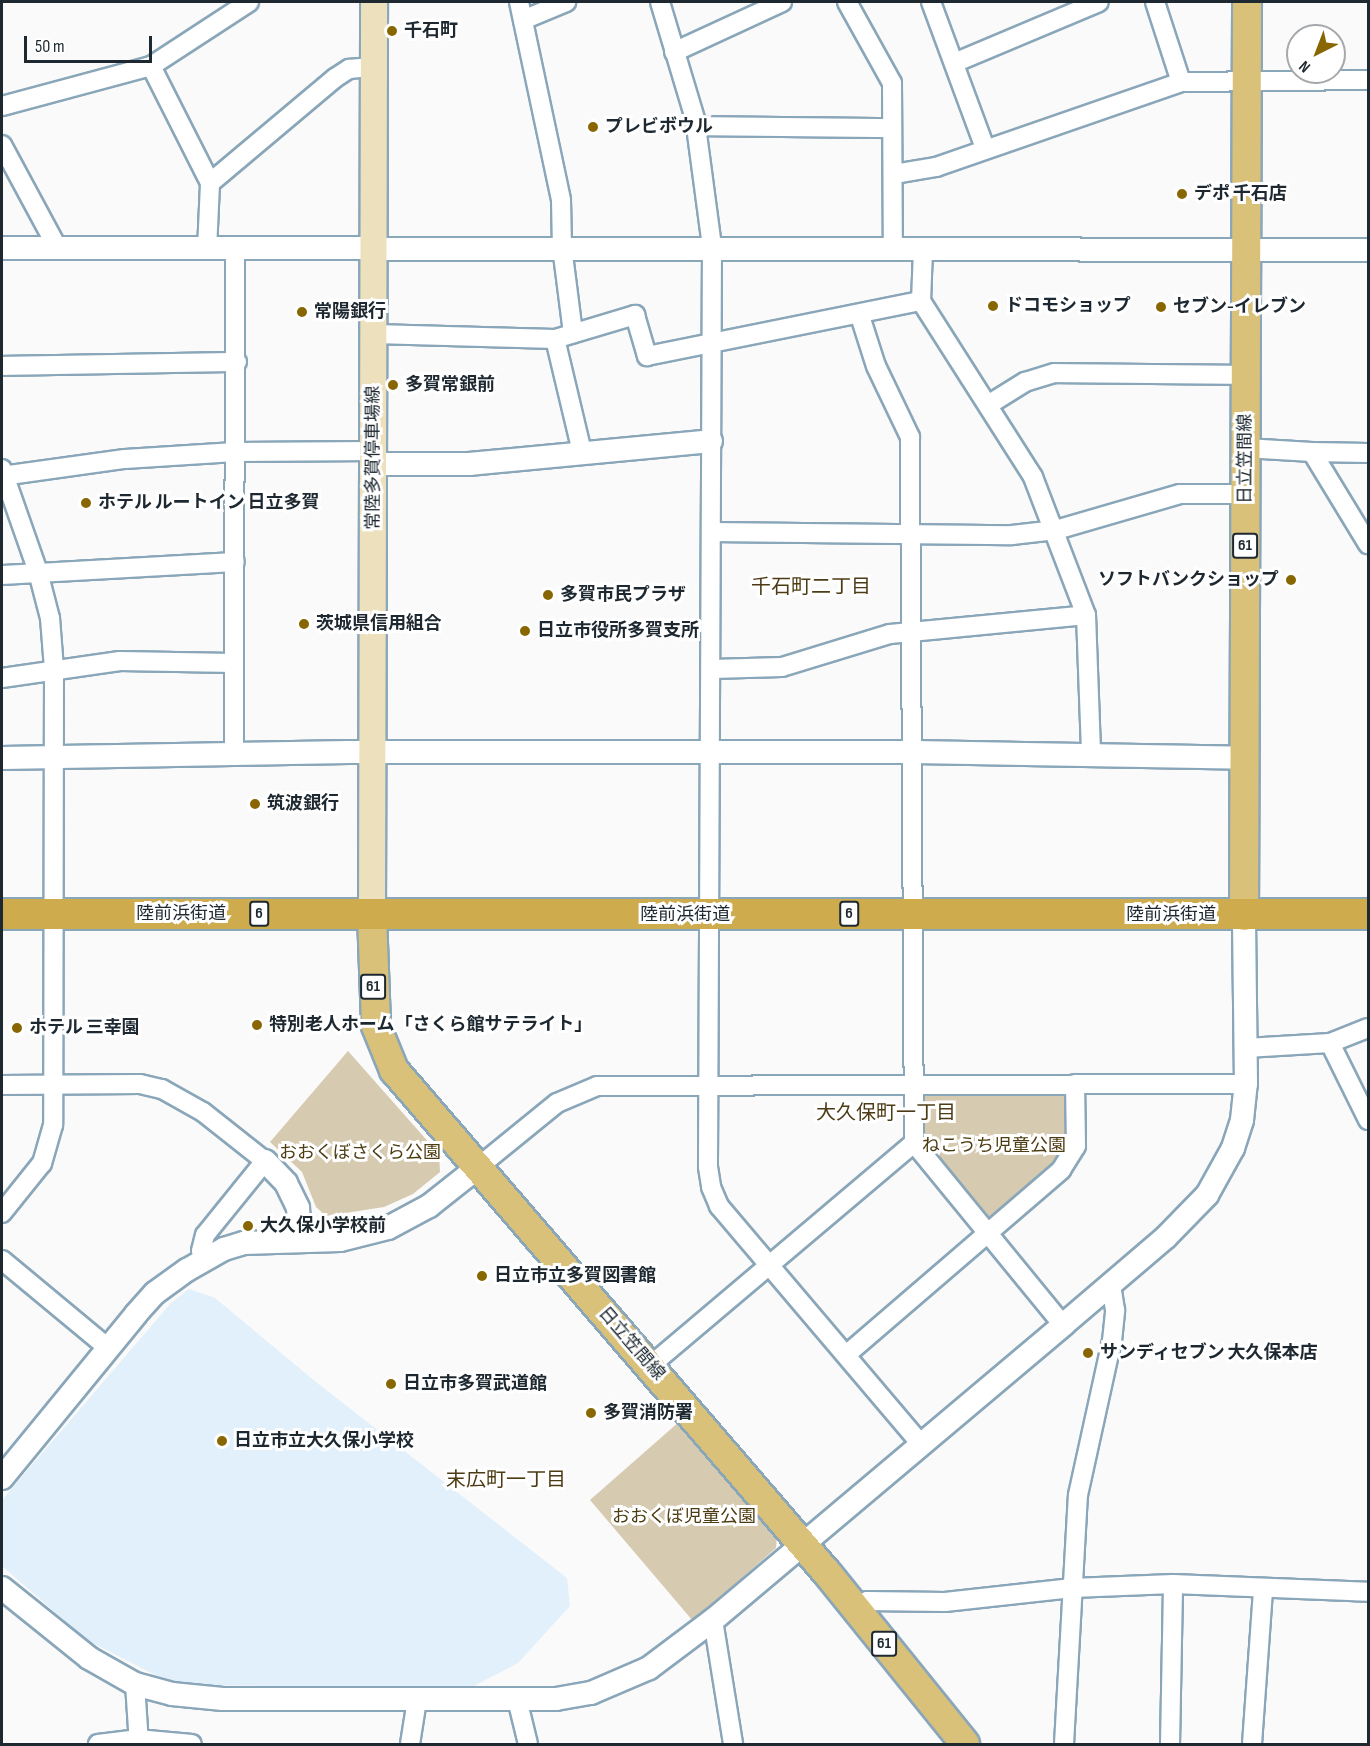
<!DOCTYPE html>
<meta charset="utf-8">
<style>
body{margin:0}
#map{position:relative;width:1370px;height:1746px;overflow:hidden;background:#fafafa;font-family:"Sofia Sans Condensed","Noto Sans JP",sans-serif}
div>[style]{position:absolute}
.built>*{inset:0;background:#e1f0fb}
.green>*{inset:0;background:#d6cab1}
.roads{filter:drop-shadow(2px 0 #8aa6b9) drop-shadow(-2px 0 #8aa6b9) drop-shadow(0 2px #8aa6b9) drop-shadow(0 -2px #8aa6b9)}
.minor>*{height:18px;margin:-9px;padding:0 9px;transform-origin:9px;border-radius:9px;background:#fff}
.tertiary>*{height:22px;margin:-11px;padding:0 11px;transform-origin:11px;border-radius:11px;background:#fff}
.secondary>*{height:26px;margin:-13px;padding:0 13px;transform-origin:13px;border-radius:13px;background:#ede0bd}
.primary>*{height:28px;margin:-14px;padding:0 14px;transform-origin:14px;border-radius:14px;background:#dac17a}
.trunk>*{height:30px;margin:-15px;padding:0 15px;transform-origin:15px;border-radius:15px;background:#ceac4e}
.dots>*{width:16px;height:16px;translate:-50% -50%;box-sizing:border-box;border:3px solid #fff;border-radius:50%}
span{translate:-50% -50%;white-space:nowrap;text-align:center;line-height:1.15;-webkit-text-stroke:6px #fff;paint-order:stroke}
.shield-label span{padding:2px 4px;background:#fff;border:2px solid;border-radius:4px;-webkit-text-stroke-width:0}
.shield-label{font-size:16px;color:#1d2830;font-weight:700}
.poi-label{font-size:18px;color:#1d2830;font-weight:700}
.left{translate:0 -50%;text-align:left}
.right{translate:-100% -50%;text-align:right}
.street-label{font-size:18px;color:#1d2830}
.park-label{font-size:18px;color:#4d3c11}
.neighbourhood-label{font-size:20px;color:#4c3b14}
.frame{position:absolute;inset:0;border:3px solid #1d2830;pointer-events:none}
.north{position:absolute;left:1286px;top:24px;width:60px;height:60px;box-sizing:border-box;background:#fff;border:2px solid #a5a9ac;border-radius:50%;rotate:222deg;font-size:16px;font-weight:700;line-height:24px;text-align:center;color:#1d2830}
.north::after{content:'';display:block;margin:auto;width:21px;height:27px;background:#886703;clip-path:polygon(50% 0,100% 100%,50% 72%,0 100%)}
.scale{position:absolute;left:24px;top:36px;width:128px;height:27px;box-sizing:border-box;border:3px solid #1d2830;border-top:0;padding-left:8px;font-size:18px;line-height:21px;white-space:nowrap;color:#1d2830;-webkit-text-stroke:4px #fff;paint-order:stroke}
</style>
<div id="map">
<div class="built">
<div style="clip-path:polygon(189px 1289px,215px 1298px,316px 1382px,567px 1578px,570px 1606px,518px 1663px,470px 1688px,187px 1685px,157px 1676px,87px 1640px,2px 1566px,2px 1500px,171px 1303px)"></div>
</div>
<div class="green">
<div style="clip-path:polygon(348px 1051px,439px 1154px,440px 1172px,413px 1194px,384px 1207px,326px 1216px,316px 1207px,302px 1172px,270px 1142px)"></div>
<div style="clip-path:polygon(1057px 1089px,1071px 1102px,1066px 1147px,1052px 1170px,994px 1220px,985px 1222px,920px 1144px,919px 1101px,927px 1094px)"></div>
<div style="clip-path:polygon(680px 1421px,777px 1534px,776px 1548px,693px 1621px,590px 1500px)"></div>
</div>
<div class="roads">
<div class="minor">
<div style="left:519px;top:2px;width:202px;rotate:78deg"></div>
<div style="left:561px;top:200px;width:47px;rotate:88.8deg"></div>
<div style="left:562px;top:247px;width:87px;rotate:82.7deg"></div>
<div style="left:660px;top:2px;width:122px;rotate:73.3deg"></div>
<div style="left:695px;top:119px;width:128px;rotate:82.4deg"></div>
<div style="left:712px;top:246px;width:921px;rotate:90.25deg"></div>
<div style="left:708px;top:1167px;width:20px;rotate:81deg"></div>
<div style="left:711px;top:1187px;width:21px;rotate:67deg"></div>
<div style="left:719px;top:1206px;width:311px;rotate:49.7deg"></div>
<div style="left:847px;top:2px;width:93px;rotate:60.9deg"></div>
<div style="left:892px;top:83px;width:165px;rotate:89.7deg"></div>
<div style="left:931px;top:2px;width:156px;rotate:69.7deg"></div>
<div style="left:1155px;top:2px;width:84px;rotate:72deg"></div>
<div style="left:523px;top:20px;width:47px;rotate:-22.7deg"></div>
<div style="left:674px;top:52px;width:119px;rotate:-24.8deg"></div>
<div style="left:954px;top:63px;width:157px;rotate:-22.8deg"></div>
<div style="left:151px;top:66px;width:131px;rotate:63.2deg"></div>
<div style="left:2px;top:106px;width:154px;rotate:-15deg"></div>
<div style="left:151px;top:66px;width:117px;rotate:-33.1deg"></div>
<div style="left:696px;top:126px;width:196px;rotate:0.6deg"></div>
<div style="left:2px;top:145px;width:118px;rotate:61.7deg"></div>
<div style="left:894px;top:174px;width:43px;rotate:-9.5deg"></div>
<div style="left:936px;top:167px;width:259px;rotate:-19.1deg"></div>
<div style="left:1181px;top:82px;width:187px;rotate:-0.6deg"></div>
<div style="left:207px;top:250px;width:67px;rotate:-87.4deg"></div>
<div style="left:210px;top:183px;width:163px;rotate:-40deg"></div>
<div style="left:335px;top:78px;width:17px;rotate:-33deg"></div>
<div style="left:349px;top:69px;width:25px;rotate:-5deg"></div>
<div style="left:923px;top:250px;width:51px;rotate:92.2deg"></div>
<div style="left:921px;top:301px;width:209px;rotate:57.5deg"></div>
<div style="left:1033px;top:477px;width:148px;rotate:69deg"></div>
<div style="left:1086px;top:615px;width:139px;rotate:87.9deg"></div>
<div style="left:860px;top:316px;width:52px;rotate:72.3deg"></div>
<div style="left:876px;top:366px;width:79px;rotate:64.4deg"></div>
<div style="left:910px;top:437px;width:706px;rotate:89.68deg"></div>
<div style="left:914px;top:1143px;width:235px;rotate:50.7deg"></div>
<div style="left:374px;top:334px;width:181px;rotate:1.6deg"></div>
<div style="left:2px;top:366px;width:235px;rotate:-1deg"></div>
<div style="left:988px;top:405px;width:44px;rotate:-31.9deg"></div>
<div style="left:1025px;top:382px;width:31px;rotate:-17deg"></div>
<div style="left:1055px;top:373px;width:191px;rotate:0.6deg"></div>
<div style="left:1245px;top:448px;width:67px;rotate:3.4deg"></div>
<div style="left:1312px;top:452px;width:108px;rotate:58.7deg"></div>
<div style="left:582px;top:452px;width:116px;rotate:-103.4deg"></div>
<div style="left:555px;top:339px;width:84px;rotate:-16.7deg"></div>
<div style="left:635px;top:315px;width:43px;rotate:73.7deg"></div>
<div style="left:647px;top:356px;width:279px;rotate:-11.4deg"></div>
<div style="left:1312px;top:452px;width:56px;rotate:1deg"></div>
<div style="left:2px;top:469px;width:109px;rotate:70.7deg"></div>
<div style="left:38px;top:572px;width:48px;rotate:75.4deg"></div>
<div style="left:50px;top:618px;width:51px;rotate:85.5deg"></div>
<div style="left:54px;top:669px;width:456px;rotate:90.1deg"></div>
<div style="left:53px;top:1125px;width:40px;rotate:106deg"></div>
<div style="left:42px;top:1163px;width:64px;rotate:128.7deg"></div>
<div style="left:2px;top:476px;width:124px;rotate:-7.9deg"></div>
<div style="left:125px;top:459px;width:110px;rotate:-3.6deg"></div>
<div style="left:235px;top:452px;width:139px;rotate:-0.4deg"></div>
<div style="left:711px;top:532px;width:301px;rotate:0.6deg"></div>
<div style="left:1012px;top:535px;width:44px;rotate:-6.5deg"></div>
<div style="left:1056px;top:530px;width:129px;rotate:-16.2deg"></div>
<div style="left:1180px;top:494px;width:66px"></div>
<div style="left:2px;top:575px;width:233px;rotate:-3.2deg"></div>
<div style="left:712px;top:669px;width:70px;rotate:-1.6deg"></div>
<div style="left:782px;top:667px;width:113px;rotate:-17deg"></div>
<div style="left:890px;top:634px;width:197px;rotate:-5.5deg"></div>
<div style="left:2px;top:678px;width:119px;rotate:-8.2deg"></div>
<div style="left:120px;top:661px;width:113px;rotate:1deg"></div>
<div style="left:234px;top:755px;width:506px;rotate:-89.89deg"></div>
<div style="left:1330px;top:1043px;width:86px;rotate:63.7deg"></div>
<div style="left:1246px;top:1048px;width:84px;rotate:-3.4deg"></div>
<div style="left:1330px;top:1043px;width:41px;rotate:-21.5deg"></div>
<div style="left:2px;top:1085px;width:138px;rotate:-0.4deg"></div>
<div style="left:140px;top:1084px;width:23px;rotate:13deg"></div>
<div style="left:162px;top:1089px;width:47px;rotate:29.3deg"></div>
<div style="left:203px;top:1112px;width:79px;rotate:38.3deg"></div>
<div style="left:265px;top:1161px;width:95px;rotate:129deg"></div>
<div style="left:205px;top:1235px;width:16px;rotate:104deg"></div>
<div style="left:201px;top:1251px;width:8px;rotate:67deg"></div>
<div style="left:477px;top:1168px;width:103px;rotate:-39.1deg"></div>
<div style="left:557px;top:1103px;width:43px;rotate:-23deg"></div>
<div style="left:597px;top:1086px;width:649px;rotate:-0.18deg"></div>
<div style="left:2px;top:1260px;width:138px;rotate:39.7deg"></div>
<div style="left:846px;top:1355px;width:284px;rotate:-40.7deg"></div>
<div style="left:1061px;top:1170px;width:28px;rotate:-58deg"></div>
<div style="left:1076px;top:1146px;width:62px;rotate:-90.9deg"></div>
<div style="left:650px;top:1366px;width:346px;rotate:-40.2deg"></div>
<div style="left:856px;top:1608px;width:13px;rotate:-32deg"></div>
<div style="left:867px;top:1601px;width:78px;rotate:0.7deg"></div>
<div style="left:945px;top:1602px;width:128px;rotate:-6.3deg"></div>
<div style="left:1072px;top:1588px;width:101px;rotate:-2.3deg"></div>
<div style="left:1173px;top:1584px;width:195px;rotate:2.3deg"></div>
<div style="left:713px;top:1620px;width:126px;rotate:80.8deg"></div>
<div style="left:135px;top:1684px;width:60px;rotate:86.2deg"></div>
<div style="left:517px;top:1699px;width:46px;rotate:76.3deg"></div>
<div style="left:98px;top:1744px;width:39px;rotate:-7deg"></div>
<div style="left:137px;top:1739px;width:55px;rotate:5.2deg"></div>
<div style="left:410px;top:1744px;width:45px;rotate:-81deg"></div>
<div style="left:1064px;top:1744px;width:249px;rotate:-86.8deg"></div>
<div style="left:1078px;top:1495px;width:158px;rotate:-77.6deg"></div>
<div style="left:1112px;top:1341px;width:31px;rotate:-84deg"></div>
<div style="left:1115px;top:1310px;width:26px;rotate:-99deg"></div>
<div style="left:1170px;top:1744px;width:160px;rotate:-88.9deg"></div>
<div style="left:1252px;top:1744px;width:154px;rotate:-85.9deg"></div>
</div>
<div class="tertiary">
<div style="left:2px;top:248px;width:1366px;rotate:0.08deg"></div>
<div style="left:374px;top:464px;width:95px"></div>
<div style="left:469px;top:464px;width:243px;rotate:-5.4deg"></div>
<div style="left:2px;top:758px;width:347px;rotate:-1deg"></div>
<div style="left:349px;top:752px;width:565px"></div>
<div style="left:914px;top:752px;width:331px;rotate:1deg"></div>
<div style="left:265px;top:1161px;width:30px;rotate:46deg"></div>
<div style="left:286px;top:1183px;width:28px;rotate:64deg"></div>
<div style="left:298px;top:1208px;width:30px;rotate:86deg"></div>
<div style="left:2px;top:1478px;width:212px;rotate:-50.7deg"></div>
<div style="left:136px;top:1314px;width:28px;rotate:-48deg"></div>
<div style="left:155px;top:1293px;width:39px;rotate:-36deg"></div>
<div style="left:187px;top:1270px;width:43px;rotate:-29.6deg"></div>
<div style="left:224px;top:1249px;width:21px;rotate:-17deg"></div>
<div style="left:244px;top:1243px;width:96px;rotate:-1.8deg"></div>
<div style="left:340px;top:1240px;width:49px;rotate:-14deg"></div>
<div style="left:388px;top:1228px;width:47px;rotate:-28.2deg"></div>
<div style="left:429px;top:1206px;width:61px;rotate:-38.4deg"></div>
<div style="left:2px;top:1588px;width:112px;rotate:38.8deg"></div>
<div style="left:89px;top:1658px;width:53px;rotate:29.5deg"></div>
<div style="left:135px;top:1684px;width:38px;rotate:15deg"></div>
<div style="left:172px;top:1694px;width:51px;rotate:5.6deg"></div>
<div style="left:223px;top:1699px;width:333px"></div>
<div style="left:556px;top:1699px;width:36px;rotate:-10deg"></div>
<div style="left:591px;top:1693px;width:63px;rotate:-23.3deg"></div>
<div style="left:649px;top:1668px;width:80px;rotate:-36.9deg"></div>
<div style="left:713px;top:1620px;width:458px;rotate:-40.1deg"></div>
<div style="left:1063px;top:1325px;width:135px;rotate:-40.5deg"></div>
<div style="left:1166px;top:1237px;width:59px;rotate:-45.7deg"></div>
<div style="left:1207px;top:1195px;width:54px;rotate:-61deg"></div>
<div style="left:1233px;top:1148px;width:29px;rotate:-72deg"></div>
<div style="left:1242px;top:1120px;width:36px;rotate:-84deg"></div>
<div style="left:1246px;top:1084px;width:168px;rotate:-90.7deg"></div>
</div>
<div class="secondary">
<div style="left:372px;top:915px;width:913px;rotate:-89.87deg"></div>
</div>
<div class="primary">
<div style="left:372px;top:915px;width:111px;rotate:87.9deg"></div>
<div style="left:376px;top:1026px;width:48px;rotate:67.8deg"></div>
<div style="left:394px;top:1070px;width:665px;rotate:49.27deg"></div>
<div style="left:828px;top:1574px;width:218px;rotate:51.1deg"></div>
<div style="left:1244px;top:916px;width:914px;rotate:-89.81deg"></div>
</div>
<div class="trunk">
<div style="left:2px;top:914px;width:1366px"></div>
</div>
</div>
<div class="dots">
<div style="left:392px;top:31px;background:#886703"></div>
<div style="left:593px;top:127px;background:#886703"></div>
<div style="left:1182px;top:194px;background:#886703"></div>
<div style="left:993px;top:306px;background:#886703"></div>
<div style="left:1161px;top:307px;background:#886703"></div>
<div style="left:302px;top:312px;background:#886703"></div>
<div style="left:393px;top:385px;background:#886703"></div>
<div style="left:86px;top:503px;background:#886703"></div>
<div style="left:1291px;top:580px;background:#886703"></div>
<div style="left:548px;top:595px;background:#886703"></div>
<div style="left:304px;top:624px;background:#886703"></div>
<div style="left:525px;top:631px;background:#886703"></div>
<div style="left:255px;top:804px;background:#886703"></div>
<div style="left:257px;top:1025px;background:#886703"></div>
<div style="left:17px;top:1028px;background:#886703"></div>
<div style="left:248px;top:1226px;background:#886703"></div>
<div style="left:482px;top:1276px;background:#886703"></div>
<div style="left:1088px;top:1353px;background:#886703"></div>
<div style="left:391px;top:1384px;background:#886703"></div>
<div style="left:591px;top:1413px;background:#886703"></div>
<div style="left:222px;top:1441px;background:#886703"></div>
</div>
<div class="shield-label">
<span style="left:1245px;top:546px">61</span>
<span style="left:259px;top:914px">6</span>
<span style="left:849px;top:914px">6</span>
<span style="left:373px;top:987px">61</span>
<span style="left:884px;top:1644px">61</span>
</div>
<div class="poi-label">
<span class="left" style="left:404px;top:31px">千石町</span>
<span class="left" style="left:605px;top:127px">プレビボウル</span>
<span class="left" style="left:1194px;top:194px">デポ 千石店</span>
<span class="left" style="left:1005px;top:306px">ドコモショップ</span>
<span class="left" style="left:1173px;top:307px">セブン-イレブン</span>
<span class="left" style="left:314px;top:312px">常陽銀行</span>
<span class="left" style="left:405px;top:385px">多賀常銀前</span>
<span class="left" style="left:98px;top:503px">ホテル ルートイン 日立多賀</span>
<span class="right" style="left:1279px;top:580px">ソフトバンクショップ</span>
<span class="left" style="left:560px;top:595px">多賀市民プラザ</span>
<span class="left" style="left:316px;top:624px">茨城県信用組合</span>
<span class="left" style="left:537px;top:631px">日立市役所多賀支所</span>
<span class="left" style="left:267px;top:804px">筑波銀行</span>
<span class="left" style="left:269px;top:1025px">特別老人ホーム「さくら館サテライト」</span>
<span class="left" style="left:29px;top:1028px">ホテル 三幸園</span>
<span class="left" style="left:260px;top:1226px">大久保小学校前</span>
<span class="left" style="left:494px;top:1276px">日立市立多賀図書館</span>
<span class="left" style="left:1100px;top:1353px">サンディセブン 大久保本店</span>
<span class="left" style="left:403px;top:1384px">日立市多賀武道館</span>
<span class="left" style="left:603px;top:1413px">多賀消防署</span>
<span class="left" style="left:234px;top:1441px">日立市立大久保小学校</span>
</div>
<div class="street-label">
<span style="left:374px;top:458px;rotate:-90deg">常陸多賀停車場線</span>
<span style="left:1246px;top:459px;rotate:-90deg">日立笠間線</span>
<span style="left:181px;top:914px">陸前浜街道</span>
<span style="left:685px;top:915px">陸前浜街道</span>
<span style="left:1171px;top:915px">陸前浜街道</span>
<span style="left:631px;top:1344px;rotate:49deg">日立笠間線</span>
</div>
<div class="park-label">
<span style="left:994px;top:1146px">ねこうち児童公園</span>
<span style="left:360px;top:1153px">おおくぼさくら公園</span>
<span style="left:684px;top:1517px">おおくぼ児童公園</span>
</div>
<div class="neighbourhood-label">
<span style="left:811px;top:587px">千石町二丁目</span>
<span style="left:886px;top:1113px">大久保町一丁目</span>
<span style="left:506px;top:1480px">末広町一丁目</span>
</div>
<div class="frame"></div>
<div class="north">N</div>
<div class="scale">50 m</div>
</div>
